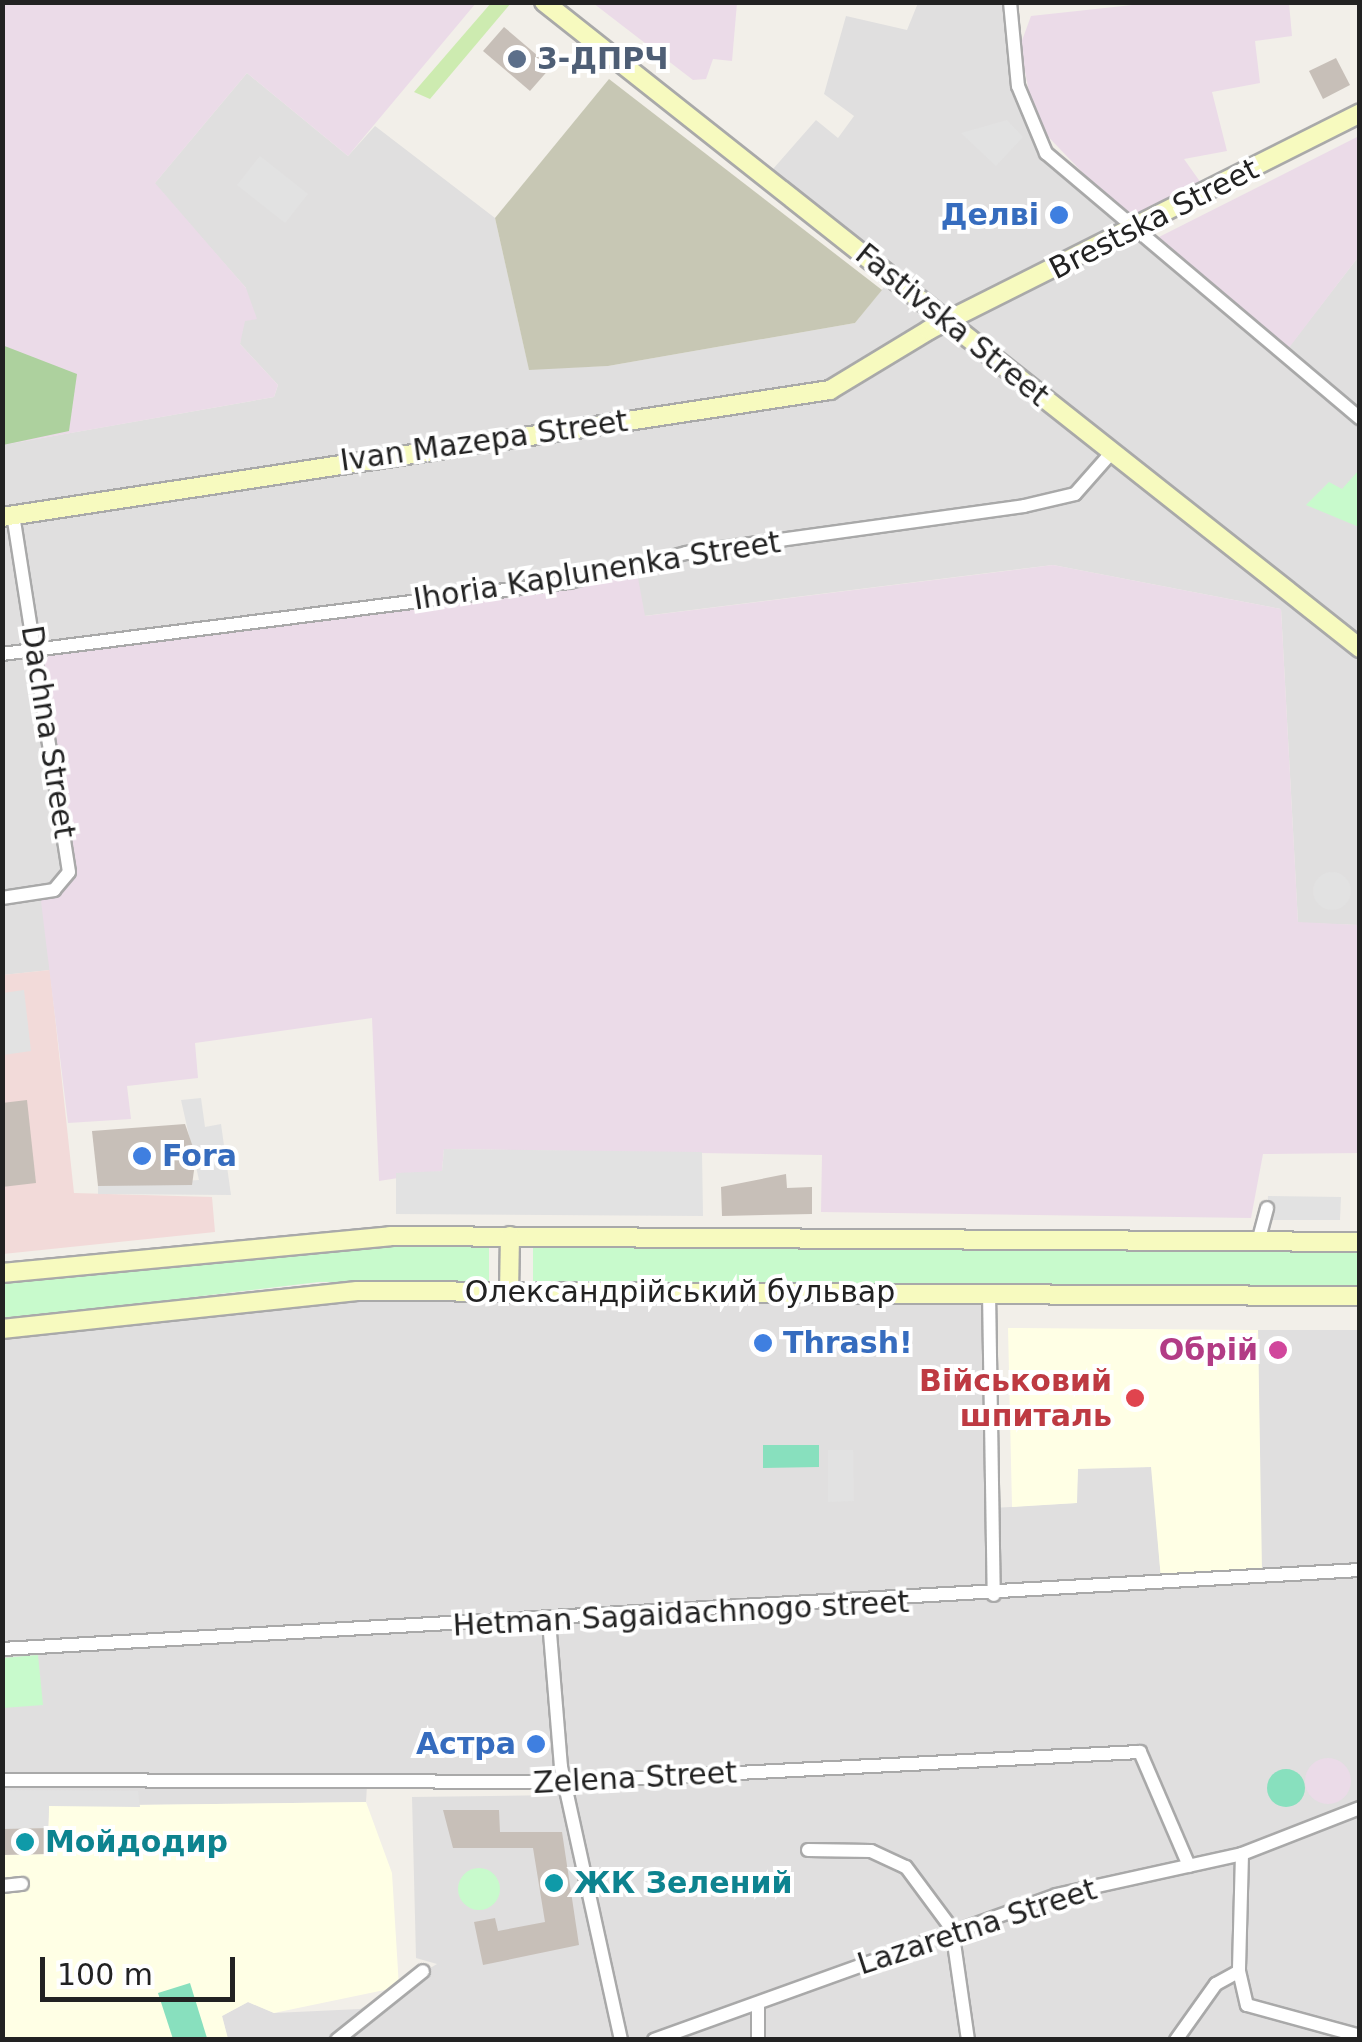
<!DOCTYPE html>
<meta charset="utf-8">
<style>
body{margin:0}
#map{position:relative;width:1362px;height:2042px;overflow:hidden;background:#f2efe9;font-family:"DejaVu Sans",sans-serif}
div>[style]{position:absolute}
.residential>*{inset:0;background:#e0dfdf}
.commercial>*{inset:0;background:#f2dad9}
.industrial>*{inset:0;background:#ebdbe8}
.round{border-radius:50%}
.education>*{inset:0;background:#ffffe5}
.construction>*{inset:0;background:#c7c7b4}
.grass>*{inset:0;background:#cdebb0}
.forest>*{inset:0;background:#add19e}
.park>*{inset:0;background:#c8facc}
.pitch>*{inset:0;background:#88e0be}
.parking>*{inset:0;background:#e2e2e2}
.building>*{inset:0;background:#c7bfb8}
.roads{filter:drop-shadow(2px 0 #a9a9a9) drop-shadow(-2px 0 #a9a9a9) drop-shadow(0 2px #a9a9a9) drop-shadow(0 -2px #a9a9a9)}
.street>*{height:12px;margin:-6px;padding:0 6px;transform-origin:6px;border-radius:6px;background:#fff}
.secondary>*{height:18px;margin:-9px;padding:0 9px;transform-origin:9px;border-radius:9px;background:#f7fabf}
.dots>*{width:28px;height:28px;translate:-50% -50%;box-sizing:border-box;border:5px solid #fff;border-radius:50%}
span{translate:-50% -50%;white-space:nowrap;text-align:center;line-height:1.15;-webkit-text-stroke:8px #fff;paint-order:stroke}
.service-label{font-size:30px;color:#4e5e75;font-weight:700}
.left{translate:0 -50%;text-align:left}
.shop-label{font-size:30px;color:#366cbe;font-weight:700}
.right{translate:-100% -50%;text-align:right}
.street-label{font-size:30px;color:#222}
.hotel-label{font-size:30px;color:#b23c85;font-weight:700}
.health-label{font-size:30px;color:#be3a42;font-weight:700}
.culture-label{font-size:30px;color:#0d838f;font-weight:700}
.frame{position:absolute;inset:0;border:5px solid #222;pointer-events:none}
.scale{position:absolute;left:40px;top:1957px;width:195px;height:45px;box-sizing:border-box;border:5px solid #222;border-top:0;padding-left:12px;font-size:30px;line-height:35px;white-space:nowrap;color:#222;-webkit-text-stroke:8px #fff;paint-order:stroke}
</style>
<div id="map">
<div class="residential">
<div style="clip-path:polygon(918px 3px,1010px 3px,1018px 86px,1046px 153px,1288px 348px,1359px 256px,1359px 925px,1298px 923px,1281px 609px,1053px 565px,644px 616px,641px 603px,106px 765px,45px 919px,50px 970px,3px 975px,2px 445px,274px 397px,278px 385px,240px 344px,246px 288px,154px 184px,247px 73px,348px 156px,375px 126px,495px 218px,529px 369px,608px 366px,855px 323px,892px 277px,766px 177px,816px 120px,838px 138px,854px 116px,824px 94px,846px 16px,907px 30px)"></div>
<div style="clip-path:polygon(989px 1292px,993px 1508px,1076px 1503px,1078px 1468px,1152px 1467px,1161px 1579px,1261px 1571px,1258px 1330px,1359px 1330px,1359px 2039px,228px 2039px,222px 2016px,248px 2002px,274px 2013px,360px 2009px,437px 1964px,416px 1958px,412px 1797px,557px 1795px,564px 1783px,367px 1786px,366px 1802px,49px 1806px,48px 1828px,3px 1829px,2px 1329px,307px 1294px)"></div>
</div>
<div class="commercial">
<div style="clip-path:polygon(50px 970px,74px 1193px,212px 1197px,215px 1232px,3px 1254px,2px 975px)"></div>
</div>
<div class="industrial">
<div style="clip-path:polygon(1160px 2px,1289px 3px,1292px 36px,1255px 41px,1260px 83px,1212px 92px,1227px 151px,1184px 159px,1201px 183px,1129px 221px,1035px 123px,1020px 46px,1031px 16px)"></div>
<div style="clip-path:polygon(3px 3px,476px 3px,348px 156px,247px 73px,155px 183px,246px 288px,257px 319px,245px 321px,240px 344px,278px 385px,274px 397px,3px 445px)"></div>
<div style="clip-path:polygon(593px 3px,737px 3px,732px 61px,713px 59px,706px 79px,693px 80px)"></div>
<div style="clip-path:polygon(1359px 136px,1359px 256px,1288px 349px,1153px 240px)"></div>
<div style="clip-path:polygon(1053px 565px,1281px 609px,1298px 922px,1359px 925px,1359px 1153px,1263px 1154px,1251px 1218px,821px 1212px,822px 1155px,444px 1149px,442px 1171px,379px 1181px,372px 1018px,195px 1043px,198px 1078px,127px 1086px,131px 1119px,68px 1123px,40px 893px,65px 884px,36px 649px,636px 567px,645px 616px)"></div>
<div class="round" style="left:1305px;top:1758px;width:46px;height:46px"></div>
</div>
<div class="education">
<div style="clip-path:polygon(1008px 1328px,1258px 1330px,1262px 1571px,1161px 1579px,1151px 1467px,1078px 1469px,1077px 1503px,1012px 1507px)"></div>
<div style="clip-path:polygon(366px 1802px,392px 1873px,399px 1987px,274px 2013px,248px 2002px,222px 2016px,228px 2039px,3px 2039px,2px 1855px,48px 1854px,49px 1806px)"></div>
</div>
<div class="construction">
<div style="clip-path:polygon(609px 79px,882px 290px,855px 323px,608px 366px,529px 370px,495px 218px)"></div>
</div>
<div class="grass">
<div style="clip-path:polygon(491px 3px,511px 3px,430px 99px,414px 92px)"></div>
</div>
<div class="forest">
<div style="clip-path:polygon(2px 345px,77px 374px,69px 431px,3px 445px)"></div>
</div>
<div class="park">
<div style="clip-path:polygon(1359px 470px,1359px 527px,1306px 505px,1329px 482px,1342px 489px)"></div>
<div style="clip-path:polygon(489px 1243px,489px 1282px,319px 1282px,3px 1320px,2px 1282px,332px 1246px)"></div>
<div style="clip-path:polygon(533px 1243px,1360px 1251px,1359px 1287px,533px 1283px)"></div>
<div style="clip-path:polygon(38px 1655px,43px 1705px,3px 1708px,3px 1658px)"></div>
<div class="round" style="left:458px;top:1868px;width:42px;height:42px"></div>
</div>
<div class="pitch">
<div style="clip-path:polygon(763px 1445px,819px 1445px,819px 1467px,763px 1468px)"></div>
<div class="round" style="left:1267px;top:1769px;width:38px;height:38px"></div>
<div style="clip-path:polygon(190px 1983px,207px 2038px,173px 2039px,158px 1993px)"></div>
</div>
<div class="parking">
<div style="clip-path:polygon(1007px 120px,1023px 137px,996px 166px,961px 133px)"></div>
<div style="clip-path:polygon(260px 156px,308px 194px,285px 223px,237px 185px)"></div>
<div class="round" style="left:1313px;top:872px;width:38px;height:38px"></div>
<div style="clip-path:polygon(24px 990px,31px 1051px,3px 1055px,3px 993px)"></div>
<div style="clip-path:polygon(201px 1098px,205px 1127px,221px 1124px,231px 1195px,98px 1194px,98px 1186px,199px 1180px,181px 1100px)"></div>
<div style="clip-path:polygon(444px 1149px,702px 1152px,703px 1216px,396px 1214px,396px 1173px,442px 1171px)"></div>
<div style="clip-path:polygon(1268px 1196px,1341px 1197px,1340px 1220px,1266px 1220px)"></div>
<div style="clip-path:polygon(828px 1450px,853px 1450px,854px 1501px,828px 1502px)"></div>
<div style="clip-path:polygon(2px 1790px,138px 1791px,140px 1807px,49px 1806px,48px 1828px,3px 1829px)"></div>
</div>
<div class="building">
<div style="clip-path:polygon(504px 27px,551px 67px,530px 91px,483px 51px)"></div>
<div style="clip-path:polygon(1336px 58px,1350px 85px,1323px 99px,1309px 71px)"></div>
<div style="clip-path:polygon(27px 1100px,36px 1183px,2px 1187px,2px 1103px)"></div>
<div style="clip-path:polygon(185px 1124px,196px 1156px,192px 1185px,98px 1186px,92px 1131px)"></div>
<div style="clip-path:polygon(786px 1174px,787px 1188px,812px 1187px,812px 1214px,722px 1216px,721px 1187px)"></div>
<div style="clip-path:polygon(443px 1810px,499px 1810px,500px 1832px,562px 1832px,579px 1945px,483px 1965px,474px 1922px,495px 1918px,498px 1931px,545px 1922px,533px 1848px,453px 1848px)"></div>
<div style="clip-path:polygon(48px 1828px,49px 1854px,2px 1855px,2px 1829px)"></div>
</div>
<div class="roads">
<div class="street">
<div style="left:1010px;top:2px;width:84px;rotate:84.6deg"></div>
<div style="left:1018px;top:86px;width:73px;rotate:67.3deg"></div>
<div style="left:1046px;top:153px;width:411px;rotate:40.2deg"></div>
<div style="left:2px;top:654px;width:572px;rotate:-7.24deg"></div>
<div style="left:569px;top:582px;width:121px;rotate:-13.9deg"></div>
<div style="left:686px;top:553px;width:341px;rotate:-7.9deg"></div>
<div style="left:1024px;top:506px;width:52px;rotate:-13.2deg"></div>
<div style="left:1075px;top:494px;width:56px;rotate:-48.6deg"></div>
<div style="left:2px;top:898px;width:53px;rotate:-8.7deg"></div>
<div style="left:54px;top:890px;width:23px;rotate:-50deg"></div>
<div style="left:69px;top:872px;width:360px;rotate:-98.9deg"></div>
<div style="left:1258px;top:1242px;width:35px;rotate:-75deg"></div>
<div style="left:989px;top:1292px;width:303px;rotate:89.1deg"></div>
<div style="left:549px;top:1621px;width:146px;rotate:85.3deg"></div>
<div style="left:561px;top:1767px;width:280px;rotate:77.6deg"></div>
<div style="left:2px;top:1649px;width:1360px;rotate:-3.33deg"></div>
<div style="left:2px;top:1780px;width:563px;rotate:0.2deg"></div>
<div style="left:565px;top:1782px;width:576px;rotate:-2.99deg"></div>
<div style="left:1140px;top:1752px;width:124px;rotate:66.7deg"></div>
<div style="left:808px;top:1850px;width:63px;rotate:0.9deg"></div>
<div style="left:871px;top:1851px;width:38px;rotate:25deg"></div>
<div style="left:906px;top:1867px;width:77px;rotate:53.4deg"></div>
<div style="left:952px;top:1929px;width:112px;rotate:81.8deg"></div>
<div style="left:1242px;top:1854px;width:117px;rotate:91.5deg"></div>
<div style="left:1239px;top:1971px;width:35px;rotate:77deg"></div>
<div style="left:1247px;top:2005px;width:117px;rotate:15.3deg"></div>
<div style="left:2px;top:1886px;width:20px;rotate:-6deg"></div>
<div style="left:758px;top:2005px;width:35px;rotate:90deg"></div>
<div style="left:337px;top:2040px;width:110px;rotate:-38.7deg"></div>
<div style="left:654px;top:2040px;width:427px;rotate:-19.8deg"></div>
<div style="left:1056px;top:1895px;width:190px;rotate:-12.4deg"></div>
<div style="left:1242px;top:1854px;width:127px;rotate:-21.3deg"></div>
<div style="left:1176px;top:2040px;width:69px;rotate:-54.5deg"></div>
<div style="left:1216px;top:1984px;width:26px;rotate:-29deg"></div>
</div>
<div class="secondary">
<div style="left:544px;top:2px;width:1041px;rotate:38.37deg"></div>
<div style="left:2px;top:517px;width:838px;rotate:-8.72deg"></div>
<div style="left:830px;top:390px;width:116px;rotate:-31.2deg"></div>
<div style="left:929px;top:330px;width:483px;rotate:-26.7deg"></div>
<div style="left:2px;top:1273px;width:390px;rotate:-5.4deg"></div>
<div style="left:390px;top:1236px;width:970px;rotate:0.35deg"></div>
<div style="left:509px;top:1293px;width:57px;rotate:-89deg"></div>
<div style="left:2px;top:1329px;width:357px;rotate:-6.1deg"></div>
<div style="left:357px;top:1291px;width:1003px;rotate:0.29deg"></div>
</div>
</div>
<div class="dots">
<div style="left:517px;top:59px;background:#5c6f8a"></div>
<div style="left:1059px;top:215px;background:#3f7fe0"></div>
<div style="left:142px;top:1156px;background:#3f7fe0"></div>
<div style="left:763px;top:1343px;background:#3f7fe0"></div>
<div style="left:1278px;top:1350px;background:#d1479c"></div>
<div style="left:1135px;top:1398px;background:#e0444e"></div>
<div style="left:536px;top:1744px;background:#3f7fe0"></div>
<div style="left:25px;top:1842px;background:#0f9aa8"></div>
<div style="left:554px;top:1883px;background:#0f9aa8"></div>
</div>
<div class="service-label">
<span class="left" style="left:537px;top:59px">3-ДПРЧ</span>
</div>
<div class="shop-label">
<span class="right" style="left:1039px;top:215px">Делві</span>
<span class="left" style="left:162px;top:1156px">Fora</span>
<span class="left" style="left:783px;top:1343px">Thrash!</span>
<span class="right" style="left:516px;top:1744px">Астра</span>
</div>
<div class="street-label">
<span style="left:1154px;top:219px;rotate:-27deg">Brestska Street</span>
<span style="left:952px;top:325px;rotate:39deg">Fastivska Street</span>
<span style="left:484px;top:441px;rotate:-8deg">Ivan Mazepa Street</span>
<span style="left:597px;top:571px;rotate:-9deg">Ihoria Kaplunenka Street</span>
<span style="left:48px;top:732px;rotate:81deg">Dachna Street</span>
<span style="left:680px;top:1292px">Олександрійський бульвар</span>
<span style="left:681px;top:1614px;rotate:-3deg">Hetman Sagaidachnogo street</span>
<span style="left:635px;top:1778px;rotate:-3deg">Zelena Street</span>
<span style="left:977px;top:1927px;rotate:-18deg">Lazaretna Street</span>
</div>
<div class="hotel-label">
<span class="right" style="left:1258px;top:1350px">Обрій</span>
</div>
<div class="health-label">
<span class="right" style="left:1112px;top:1398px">Військовий<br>шпиталь</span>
</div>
<div class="culture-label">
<span class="left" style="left:45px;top:1842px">Мойдодир</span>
<span class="left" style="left:574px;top:1883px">ЖК Зелений</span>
</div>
<div class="frame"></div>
<div class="scale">100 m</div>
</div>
